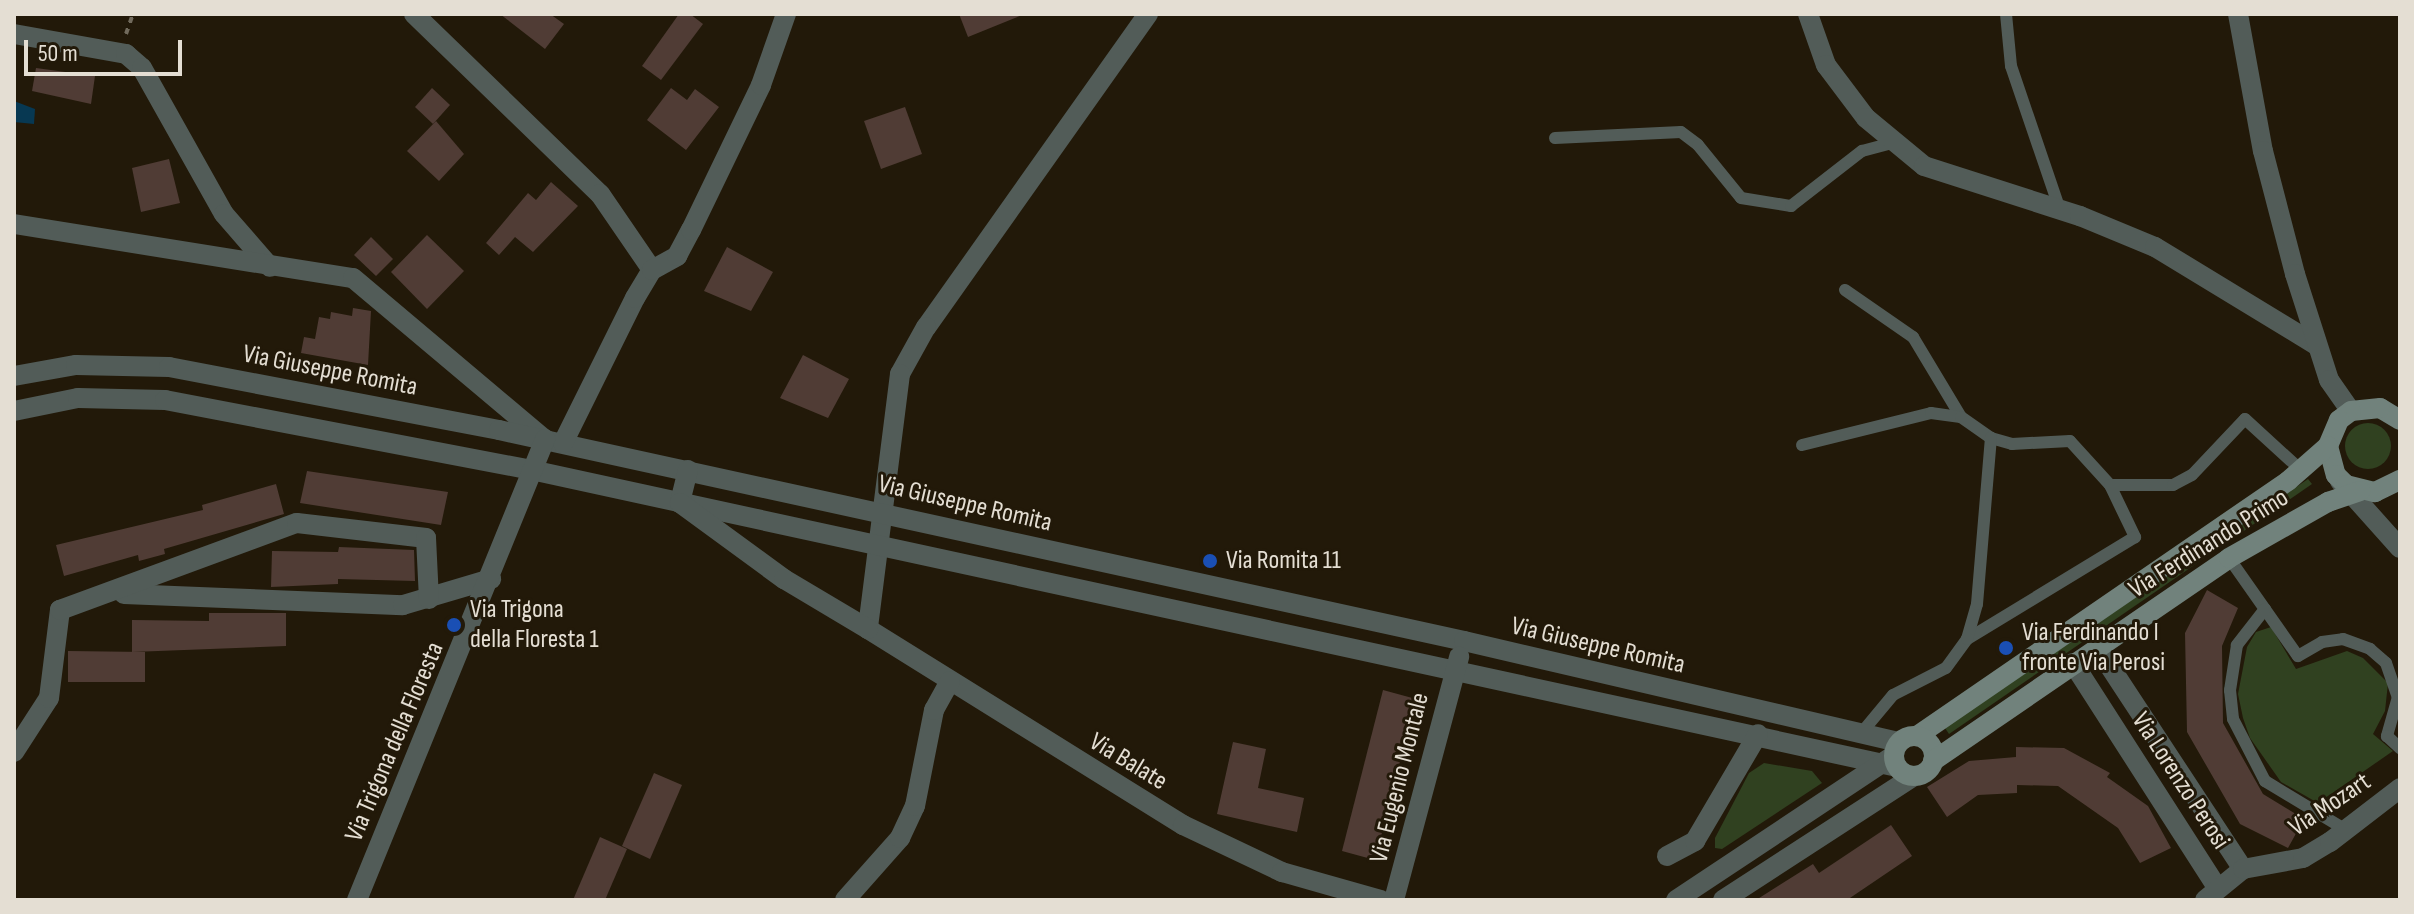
<!DOCTYPE html>
<style>
body{margin:0}
#map{position:relative;width:2414px;height:914px;overflow:hidden;background:#221909;font-family:"Sofia Sans Condensed",sans-serif}
div>[style]{position:absolute}
.green>*{inset:0;background:#304120}
.round{border-radius:50%}
.water>*{inset:0;background:#073852}
.building>*{inset:0;background:#503c35}
.path>*{height:4px;margin-top:-2px;transform-origin:0;background:repeating-linear-gradient(90deg,#716a5c 0 6px,transparent 0 12px)}
.lane>*{height:12px;margin:-6px;padding:0 6px;transform-origin:6px;border-radius:6px;background:#525c58}
.street>*{height:20px;margin:-10px;padding:0 10px;transform-origin:10px;border-radius:10px;background:#525c58}
.secondary>*{height:20px;margin:-10px;padding:0 10px;transform-origin:10px;border-radius:10px;background:#71827c}
.secondary>.ring{margin:-10px;padding:0;box-sizing:content-box;background:none;border:20px solid #71827c;border-radius:50%}
.dots>*{width:22px;height:22px;translate:-50% -50%;box-sizing:border-box;border:4px solid #221909;border-radius:50%}
span{translate:-50% -50%;white-space:nowrap;text-align:center;line-height:1.15;-webkit-text-stroke:6px #221909;paint-order:stroke}
.street-label{font-size:26px;color:#e4ded3}
.poi-label{font-size:26px;color:#e4ded3}
.left{translate:0 -50%;text-align:left}
.frame{position:absolute;inset:0;border:16px solid #e4ded3;pointer-events:none}
.scale{position:absolute;left:24px;top:40px;width:158px;height:36px;box-sizing:border-box;border:4px solid #e4ded3;border-top:0;padding-left:10px;font-size:24px;line-height:28px;white-space:nowrap;color:#e4ded3;-webkit-text-stroke:6px #221909;paint-order:stroke}
</style>
<div id="map">
<div class="green">
<div class="round" style="left:2345px;top:423px;width:46px;height:46px"></div>
<div style="clip-path:polygon(2308px 479px,2312px 484px,1949px 734px,1945px 728px)"></div>
<div style="clip-path:polygon(2271px 627px,2296px 669px,2347px 651px,2363px 658px,2388px 683px,2385px 711px,2373px 734px,2393px 751px,2318px 803px,2281px 782px,2250px 738px,2243px 718px,2238px 694px,2247px 647px,2256px 632px)"></div>
<div style="clip-path:polygon(1764px 763px,1812px 771px,1822px 783px,1722px 849px,1715px 848px,1715px 838px,1749px 773px)"></div>
</div>
<div class="water">
<div style="clip-path:polygon(14px 101px,35px 109px,34px 124px,14px 122px)"></div>
</div>
<div class="building">
<div style="clip-path:polygon(500px 14px,550px 14px,564px 24px,545px 49px)"></div>
<div style="clip-path:polygon(679px 14px,690px 14px,703px 24px,661px 80px,642px 66px)"></div>
<div style="clip-path:polygon(959px 14px,1022px 14px,1022px 15px,968px 37px)"></div>
<div style="clip-path:polygon(36px 68px,95px 76px,91px 104px,32px 91px)"></div>
<div style="clip-path:polygon(432px 88px,450px 105px,433px 124px,415px 107px)"></div>
<div style="clip-path:polygon(671px 88px,687px 100px,695px 89px,719px 107px,686px 150px,647px 120px)"></div>
<div style="clip-path:polygon(905px 107px,922px 154px,881px 169px,864px 121px)"></div>
<div style="clip-path:polygon(436px 121px,464px 154px,439px 181px,407px 151px)"></div>
<div style="clip-path:polygon(169px 159px,180px 203px,141px 212px,132px 168px)"></div>
<div style="clip-path:polygon(551px 182px,578px 206px,533px 252px,515px 237px,499px 255px,486px 243px,528px 193px,536px 200px)"></div>
<div style="clip-path:polygon(427px 235px,464px 271px,427px 309px,391px 272px)"></div>
<div style="clip-path:polygon(371px 237px,393px 259px,376px 276px,354px 255px)"></div>
<div style="clip-path:polygon(727px 247px,773px 272px,751px 311px,704px 291px)"></div>
<div style="clip-path:polygon(353px 308px,371px 311px,368px 365px,301px 353px,304px 337px,315px 339px,319px 317px,330px 319px,331px 312px,352px 316px)"></div>
<div style="clip-path:polygon(803px 355px,849px 379px,828px 418px,780px 398px)"></div>
<div style="clip-path:polygon(307px 471px,448px 492px,441px 525px,300px 503px)"></div>
<div style="clip-path:polygon(276px 484px,284px 514px,164px 549px,165px 554px,139px 561px,138px 555px,64px 576px,56px 545px,203px 510px,202px 505px)"></div>
<div style="clip-path:polygon(339px 547px,414px 550px,415px 581px,338px 579px,338px 584px,271px 587px,272px 551px,338px 552px)"></div>
<div style="clip-path:polygon(2207px 590px,2238px 608px,2222px 646px,2223px 723px,2263px 794px,2304px 819px,2288px 848px,2240px 824px,2187px 732px,2185px 633px)"></div>
<div style="clip-path:polygon(209px 613px,286px 613px,286px 646px,132px 652px,132px 620px,209px 621px)"></div>
<div style="clip-path:polygon(68px 651px,145px 652px,145px 682px,68px 682px)"></div>
<div style="clip-path:polygon(1383px 690px,1416px 699px,1375px 860px,1342px 851px)"></div>
<div style="clip-path:polygon(1233px 742px,1266px 749px,1258px 788px,1304px 798px,1297px 832px,1217px 814px)"></div>
<div style="clip-path:polygon(2016px 747px,2064px 748px,2110px 773px,2107px 777px,2148px 806px,2171px 848px,2140px 863px,2118px 828px,2058px 786px,2017px 785px,2017px 793px,1978px 795px,1947px 817px,1927px 787px,1969px 761px,2016px 757px)"></div>
<div style="clip-path:polygon(654px 773px,682px 785px,650px 859px,622px 846px)"></div>
<div style="clip-path:polygon(1891px 825px,1912px 856px,1847px 900px,1756px 900px,1813px 864px,1819px 873px)"></div>
<div style="clip-path:polygon(600px 837px,627px 849px,605px 900px,573px 900px)"></div>
</div>
<div class="path">
<div style="left:126px;top:34px;width:21px;rotate:-71deg"></div>
</div>
<div class="lane">
<div style="left:2006px;top:14px;width:52px;rotate:84.5deg"></div>
<div style="left:2011px;top:66px;width:152px;rotate:71.2deg"></div>
<div style="left:1555px;top:138px;width:126px;rotate:-2.7deg"></div>
<div style="left:1681px;top:132px;width:21px;rotate:37deg"></div>
<div style="left:1698px;top:145px;width:68px;rotate:50.9deg"></div>
<div style="left:1741px;top:198px;width:51px;rotate:9.1deg"></div>
<div style="left:1791px;top:206px;width:90px;rotate:-37.8deg"></div>
<div style="left:1862px;top:151px;width:34px;rotate:-15deg"></div>
<div style="left:1845px;top:290px;width:83px;rotate:34.7deg"></div>
<div style="left:1913px;top:337px;width:93px;rotate:59deg"></div>
<div style="left:1802px;top:445px;width:133px;rotate:-13.9deg"></div>
<div style="left:1931px;top:413px;width:30px;rotate:8deg"></div>
<div style="left:1961px;top:417px;width:37px;rotate:35deg"></div>
<div style="left:1991px;top:438px;width:22px;rotate:16deg"></div>
<div style="left:2012px;top:444px;width:58px;rotate:-3deg"></div>
<div style="left:2070px;top:441px;width:59px;rotate:47.7deg"></div>
<div style="left:2110px;top:485px;width:58px;rotate:64.3deg"></div>
<div style="left:2135px;top:537px;width:197px;rotate:148.7deg"></div>
<div style="left:2110px;top:485px;width:63px"></div>
<div style="left:2173px;top:485px;width:21px;rotate:-28deg"></div>
<div style="left:2192px;top:475px;width:77px;rotate:-46.6deg"></div>
<div style="left:2245px;top:419px;width:77px;rotate:42.4deg"></div>
<div style="left:2229px;top:558px;width:120px;rotate:54.9deg"></div>
<div style="left:2298px;top:656px;width:28px;rotate:-30deg"></div>
<div style="left:2322px;top:642px;width:21px;rotate:-8deg"></div>
<div style="left:2343px;top:639px;width:29px;rotate:20deg"></div>
<div style="left:2370px;top:649px;width:21px;rotate:41deg"></div>
<div style="left:2386px;top:663px;width:36px;rotate:71deg"></div>
<div style="left:2398px;top:697px;width:41px;rotate:105.8deg"></div>
<div style="left:2387px;top:736px;width:18px;rotate:43deg"></div>
<div style="left:2265px;top:609px;width:46px;rotate:127.9deg"></div>
<div style="left:2237px;top:645px;width:46px;rotate:98.8deg"></div>
<div style="left:2230px;top:690px;width:29px;rotate:84deg"></div>
<div style="left:2233px;top:719px;width:70px;rotate:62.7deg"></div>
<div style="left:2265px;top:781px;width:95px;rotate:31.2deg"></div>
<div style="left:1863px;top:731px;width:47px;rotate:-50.2deg"></div>
<div style="left:1893px;top:695px;width:59px;rotate:-27deg"></div>
<div style="left:1946px;top:668px;width:36px;rotate:-54deg"></div>
<div style="left:1967px;top:639px;width:36px;rotate:-74deg"></div>
<div style="left:1977px;top:604px;width:167px;rotate:-85.2deg"></div>
</div>
<div class="street">
<div style="left:414px;top:14px;width:259px;rotate:44.1deg"></div>
<div style="left:600px;top:194px;width:92px;rotate:55.6deg"></div>
<div style="left:1148px;top:14px;width:384px;rotate:125.3deg"></div>
<div style="left:926px;top:327px;width:54px;rotate:119deg"></div>
<div style="left:900px;top:374px;width:257px;rotate:97.2deg"></div>
<div style="left:868px;top:629px;width:371px;rotate:31.9deg"></div>
<div style="left:1183px;top:825px;width:110px;rotate:25.4deg"></div>
<div style="left:1282px;top:872px;width:103px;rotate:15.8deg"></div>
<div style="left:1808px;top:14px;width:54px;rotate:70.6deg"></div>
<div style="left:1826px;top:65px;width:66px;rotate:53deg"></div>
<div style="left:1866px;top:118px;width:75px;rotate:39.6deg"></div>
<div style="left:1924px;top:166px;width:164px;rotate:17.8deg"></div>
<div style="left:2080px;top:216px;width:81px;rotate:22.5deg"></div>
<div style="left:2155px;top:247px;width:188px;rotate:31.3deg"></div>
<div style="left:2238px;top:14px;width:139px;rotate:79.7deg"></div>
<div style="left:2263px;top:151px;width:127px;rotate:75.4deg"></div>
<div style="left:2295px;top:274px;width:111px;rotate:72.2deg"></div>
<div style="left:2329px;top:380px;width:38px;rotate:55deg"></div>
<div style="left:14px;top:34px;width:114px;rotate:10.1deg"></div>
<div style="left:126px;top:54px;width:21px;rotate:41deg"></div>
<div style="left:142px;top:68px;width:167px;rotate:60.7deg"></div>
<div style="left:224px;top:214px;width:70px;rotate:49deg"></div>
<div style="left:14px;top:224px;width:343px;rotate:9.1deg"></div>
<div style="left:353px;top:278px;width:247px;rotate:40.1deg"></div>
<div style="left:14px;top:376px;width:63px;rotate:-10.1deg"></div>
<div style="left:76px;top:365px;width:93px;rotate:1.2deg"></div>
<div style="left:169px;top:367px;width:336px;rotate:10.8deg"></div>
<div style="left:499px;top:430px;width:988px;rotate:12.33deg"></div>
<div style="left:1464px;top:641px;width:447px;rotate:13.1deg"></div>
<div style="left:14px;top:411px;width:65px;rotate:-11.5deg"></div>
<div style="left:78px;top:398px;width:87px;rotate:1.3deg"></div>
<div style="left:165px;top:400px;width:378px;rotate:10.8deg"></div>
<div style="left:536px;top:471px;width:1393px;rotate:12.27deg"></div>
<div style="left:563px;top:443px;width:162px;rotate:-63.6deg"></div>
<div style="left:635px;top:298px;width:33px;rotate:-59deg"></div>
<div style="left:652px;top:270px;width:29px;rotate:-29deg"></div>
<div style="left:677px;top:256px;width:30px;rotate:-62deg"></div>
<div style="left:691px;top:230px;width:161px;rotate:-64.2deg"></div>
<div style="left:761px;top:85px;width:75px;rotate:-70.6deg"></div>
<div style="left:688px;top:470px;width:34px;rotate:104deg"></div>
<div style="left:680px;top:503px;width:129px;rotate:36.2deg"></div>
<div style="left:784px;top:579px;width:98px;rotate:30.8deg"></div>
<div style="left:2340px;top:481px;width:90px;rotate:48.2deg"></div>
<div style="left:124px;top:594px;width:279px;rotate:2.3deg"></div>
<div style="left:403px;top:605px;width:92px;rotate:-16.5deg"></div>
<div style="left:2097px;top:647px;width:266px;rotate:56.7deg"></div>
<div style="left:2073px;top:663px;width:266px;rotate:57.3deg"></div>
<div style="left:14px;top:752px;width:64px;rotate:-57.1deg"></div>
<div style="left:49px;top:698px;width:89px;rotate:-82.9deg"></div>
<div style="left:60px;top:610px;width:252px;rotate:-20.2deg"></div>
<div style="left:297px;top:523px;width:130px;rotate:6.6deg"></div>
<div style="left:426px;top:538px;width:61px;rotate:87.2deg"></div>
<div style="left:1667px;top:856px;width:32px;rotate:-28deg"></div>
<div style="left:1695px;top:841px;width:124px;rotate:-59.5deg"></div>
<div style="left:357px;top:900px;width:498px;rotate:-67.8deg"></div>
<div style="left:845px;top:900px;width:83px;rotate:-48.4deg"></div>
<div style="left:900px;top:838px;width:35px;rotate:-65deg"></div>
<div style="left:915px;top:806px;width:98px;rotate:-78.8deg"></div>
<div style="left:934px;top:710px;width:33px;rotate:-61deg"></div>
<div style="left:1394px;top:900px;width:252px;rotate:-75deg"></div>
<div style="left:1676px;top:900px;width:258px;rotate:-33.6deg"></div>
<div style="left:1723px;top:900px;width:228px;rotate:-33deg"></div>
<div style="left:2205px;top:900px;width:49px;rotate:-39.2deg"></div>
<div style="left:2243px;top:869px;width:61px;rotate:-10.4deg"></div>
<div style="left:2303px;top:858px;width:31px;rotate:-31deg"></div>
<div style="left:2330px;top:842px;width:88px;rotate:-37.6deg"></div>
</div>
<div class="secondary">
<div style="left:2400px;top:420px;width:23px;rotate:-149deg"></div>
<div style="left:2380px;top:408px;width:29px;rotate:174deg"></div>
<div style="left:2351px;top:411px;width:15px;rotate:143deg"></div>
<div style="left:2339px;top:420px;width:28px;rotate:113deg"></div>
<div style="left:2328px;top:446px;width:30px;rotate:75deg"></div>
<div style="left:2336px;top:475px;width:14px;rotate:45deg"></div>
<div style="left:2346px;top:485px;width:30px;rotate:14deg"></div>
<div style="left:2375px;top:492px;width:28px;rotate:-26deg"></div>
<div style="left:1917px;top:736px;width:450px;rotate:-34.5deg"></div>
<div style="left:2288px;top:481px;width:53px;rotate:-41.2deg"></div>
<div class="ring" style="left:1894px;top:736px;width:20px;height:20px"></div>
<div style="left:1933px;top:761px;width:359px;rotate:-34.4deg"></div>
<div style="left:2229px;top:558px;width:114px;rotate:-29.5deg"></div>
<div style="left:2328px;top:502px;width:34px;rotate:-19deg"></div>
</div>
<div class="dots">
<div style="left:1210px;top:561px;background:#1a4fb4"></div>
<div style="left:454px;top:625px;background:#1a4fb4"></div>
<div style="left:2006px;top:648px;background:#1a4fb4"></div>
</div>
<div class="street-label">
<span style="left:330px;top:371px;rotate:11deg">Via Giuseppe Romita</span>
<span style="left:965px;top:504px;rotate:13deg">Via Giuseppe Romita</span>
<span style="left:2209px;top:544px;rotate:-32deg">Via Ferdinando Primo</span>
<span style="left:1598px;top:646px;rotate:13deg">Via Giuseppe Romita</span>
<span style="left:395px;top:742px;rotate:-67deg">Via Trigona della Floresta</span>
<span style="left:1128px;top:762px;rotate:31deg">Via Balate</span>
<span style="left:1400px;top:778px;rotate:-76deg">Via Eugenio Montale</span>
<span style="left:2180px;top:781px;rotate:57deg">Via Lorenzo Perosi</span>
<span style="left:2330px;top:805px;rotate:-34deg">Via Mozart</span>
</div>
<div class="poi-label">
<span class="left" style="left:1226px;top:561px">Via Romita 11</span>
<span class="left" style="left:470px;top:625px">Via Trigona<br>della Floresta 1</span>
<span class="left" style="left:2022px;top:648px">Via Ferdinando I<br>fronte Via Perosi</span>
</div>
<div class="frame"></div>
<div class="scale">50 m</div>
</div>
